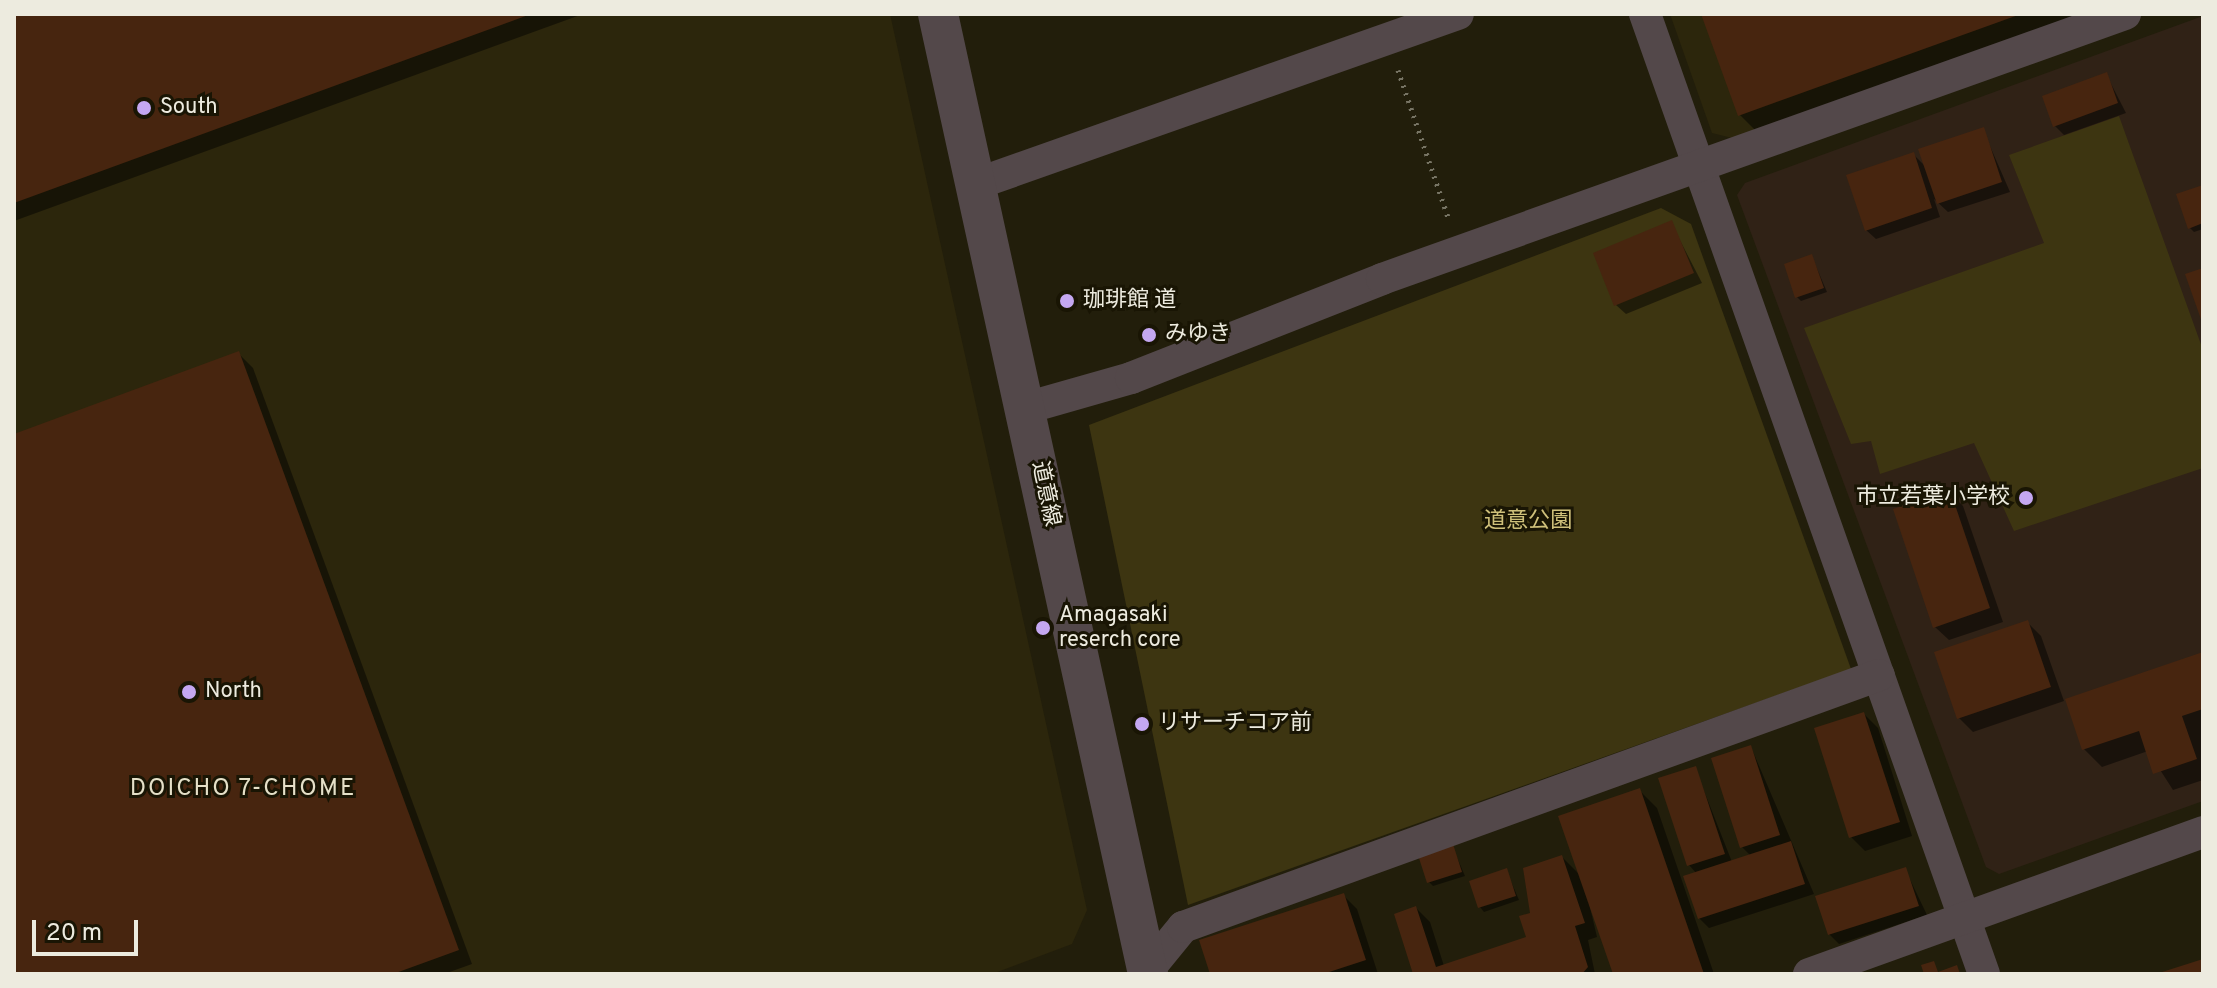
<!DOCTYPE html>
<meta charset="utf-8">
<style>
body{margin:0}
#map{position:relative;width:2217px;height:988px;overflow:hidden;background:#221e0b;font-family:Overpass,"Noto Sans JP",sans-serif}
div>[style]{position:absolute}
.built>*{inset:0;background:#2c260c}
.education>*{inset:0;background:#302216}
.green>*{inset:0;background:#3d3511}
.shadow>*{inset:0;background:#0007}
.building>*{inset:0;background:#47250f}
.path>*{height:5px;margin-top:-2.5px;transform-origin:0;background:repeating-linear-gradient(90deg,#777464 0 2px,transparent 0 8px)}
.minor>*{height:32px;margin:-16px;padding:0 16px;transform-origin:16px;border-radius:16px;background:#53484a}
.tertiary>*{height:40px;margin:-20px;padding:0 20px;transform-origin:20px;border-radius:20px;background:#53484a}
.dots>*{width:22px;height:22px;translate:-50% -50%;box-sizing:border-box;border:4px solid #191504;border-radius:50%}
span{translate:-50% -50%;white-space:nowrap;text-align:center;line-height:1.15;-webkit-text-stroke:6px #191504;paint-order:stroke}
.poi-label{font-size:22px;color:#edebdf}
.left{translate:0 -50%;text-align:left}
.right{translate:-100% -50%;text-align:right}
.street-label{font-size:22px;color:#edebdf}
.park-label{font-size:22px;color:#cfc07a}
.neighbourhood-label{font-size:24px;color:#e5e0c8;letter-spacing:2px}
.frame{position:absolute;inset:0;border:16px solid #edebdf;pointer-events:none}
.scale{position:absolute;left:32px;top:920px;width:106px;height:36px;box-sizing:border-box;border:4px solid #edebdf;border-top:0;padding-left:10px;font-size:24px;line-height:28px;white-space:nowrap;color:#edebdf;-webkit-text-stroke:6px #191504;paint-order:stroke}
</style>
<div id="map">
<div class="built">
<div style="clip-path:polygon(14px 14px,890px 14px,1087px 910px,1072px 944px,992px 974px,14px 974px)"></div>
<div style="clip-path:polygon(1670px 14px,2083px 14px,1736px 139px,1712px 133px)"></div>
</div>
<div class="education">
<div style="clip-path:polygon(2203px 16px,2203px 801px,1999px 874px,1986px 867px,1737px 195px,1745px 183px)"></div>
</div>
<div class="green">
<div style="clip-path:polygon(2119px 116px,2203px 350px,2203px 468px,2014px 531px,1974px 443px,1880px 474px,1871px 441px,1851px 444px,1804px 328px,2044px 243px,2009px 155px)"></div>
<div style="clip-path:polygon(1661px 208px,1691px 224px,1851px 669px,1188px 905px,1089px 425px)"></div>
</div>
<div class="shadow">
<div style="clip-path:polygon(14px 14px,583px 14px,14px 221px)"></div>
<div style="clip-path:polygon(1703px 14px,2089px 14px,1758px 133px,1740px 115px)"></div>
<div style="clip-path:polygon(2106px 74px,2126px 113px,2064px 135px,2055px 126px)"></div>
<div style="clip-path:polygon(1983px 130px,2010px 192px,1948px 212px,1934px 199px,1940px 217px,1876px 239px,1866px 230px,1913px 154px,1927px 168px)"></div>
<div style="clip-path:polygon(2203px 187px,2203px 229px,2194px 232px,2190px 228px)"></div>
<div style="clip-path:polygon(1671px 223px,1702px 283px,1626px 314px,1616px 305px)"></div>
<div style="clip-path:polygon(1812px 257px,1827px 292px,1801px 301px,1797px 297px)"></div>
<div style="clip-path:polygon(239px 354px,253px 368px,472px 964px,444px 974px,14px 974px,14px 436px)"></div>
<div style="clip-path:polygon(1949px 492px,1963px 506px,2003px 622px,1949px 640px,1935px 627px)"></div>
<div style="clip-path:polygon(2027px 622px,2041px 636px,2064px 701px,1973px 732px,1959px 718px)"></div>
<div style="clip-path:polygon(2203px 654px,2203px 780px,2173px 790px,2148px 751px,2102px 767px,2084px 749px)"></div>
<div style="clip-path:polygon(1864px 714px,1878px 728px,1912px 836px,1865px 851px,1851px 837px)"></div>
<div style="clip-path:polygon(1751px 747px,1814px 894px,1709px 928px,1699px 918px,1697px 874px,1689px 865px,1695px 768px,1732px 862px,1751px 856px,1742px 847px)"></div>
<div style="clip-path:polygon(1639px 790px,1657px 808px,1714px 974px,1615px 974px,1584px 882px,1597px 937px,1588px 940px,1595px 974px,1415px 974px,1416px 908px,1430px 922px,1444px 966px,1529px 939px,1533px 914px,1562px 857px,1582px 877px)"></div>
<div style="clip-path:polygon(1452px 846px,1465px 876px,1433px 886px,1429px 882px)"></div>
<div style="clip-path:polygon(1905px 869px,1927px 915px,1839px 944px,1829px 934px)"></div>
<div style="clip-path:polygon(1506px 870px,1519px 900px,1484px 912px,1480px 907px)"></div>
<div style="clip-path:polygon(1343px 895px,1357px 909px,1378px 974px,1212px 974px)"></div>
</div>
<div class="building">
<div style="clip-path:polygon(14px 14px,531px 14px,14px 203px)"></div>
<div style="clip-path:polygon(1701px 14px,2021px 14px,1738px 116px)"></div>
<div style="clip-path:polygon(2107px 72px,2118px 103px,2053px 127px,2042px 96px)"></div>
<div style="clip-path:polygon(1984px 127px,2002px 182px,1937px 204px,1918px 149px)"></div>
<div style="clip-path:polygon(1914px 152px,1932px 208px,1865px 231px,1846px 175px)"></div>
<div style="clip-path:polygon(2203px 185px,2203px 223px,2188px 229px,2176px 194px)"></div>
<div style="clip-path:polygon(1672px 220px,1694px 273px,1614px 306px,1593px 253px)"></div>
<div style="clip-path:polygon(1812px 254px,1824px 288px,1795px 298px,1784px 264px)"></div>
<div style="clip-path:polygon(2203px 268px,2203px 325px,2185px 274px)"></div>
<div style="clip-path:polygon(239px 351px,459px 950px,393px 974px,14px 974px,14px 434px)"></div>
<div style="clip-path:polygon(1950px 490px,1990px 608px,1933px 628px,1893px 509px)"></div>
<div style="clip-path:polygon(2028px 620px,2051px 687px,1957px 719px,1934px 652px)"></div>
<div style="clip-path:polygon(2203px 652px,2203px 709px,2182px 716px,2197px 759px,2153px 774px,2139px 731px,2082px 750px,2065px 699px)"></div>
<div style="clip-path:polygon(1864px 712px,1900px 822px,1849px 838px,1814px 728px)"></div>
<div style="clip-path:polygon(1751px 745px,1780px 835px,1740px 848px,1711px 758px)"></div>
<div style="clip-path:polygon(1696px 766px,1725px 854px,1687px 866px,1658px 778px)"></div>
<div style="clip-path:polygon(1640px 788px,1704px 974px,1613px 974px,1558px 816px)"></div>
<div style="clip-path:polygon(1791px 841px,1805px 884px,1698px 919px,1683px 876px)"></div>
<div style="clip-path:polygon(1453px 844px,1462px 872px,1427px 883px,1418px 855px)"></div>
<div style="clip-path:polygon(1562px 855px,1585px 923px,1575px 926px,1588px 967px,1582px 974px,1413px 974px,1394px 914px,1416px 906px,1436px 967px,1526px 937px,1519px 916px,1530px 913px,1523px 868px)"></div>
<div style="clip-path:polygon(1906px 867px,1919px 906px,1828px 935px,1815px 896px)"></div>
<div style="clip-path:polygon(1507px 868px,1516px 896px,1478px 908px,1469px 881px)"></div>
<div style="clip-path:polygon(1344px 893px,1366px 960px,1323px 974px,1210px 974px,1199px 940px)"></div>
<div style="clip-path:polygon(2203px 959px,2203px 974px,2159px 974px,2159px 973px)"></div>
<div style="clip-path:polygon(1934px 961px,1938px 972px,1957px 965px,1960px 974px,1924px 974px,1921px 965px)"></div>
</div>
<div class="path">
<div style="left:1398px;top:70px;width:158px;rotate:71.2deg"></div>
</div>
<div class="minor">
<div style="left:1645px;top:14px;width:1018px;rotate:70.55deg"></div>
<div style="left:976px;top:184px;width:511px;rotate:-19.43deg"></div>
<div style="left:1026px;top:408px;width:109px;rotate:-15.9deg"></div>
<div style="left:1131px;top:378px;width:270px;rotate:-21.5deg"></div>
<div style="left:1382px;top:279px;width:789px;rotate:-19.63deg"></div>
<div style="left:1147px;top:971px;width:57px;rotate:-50.7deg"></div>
<div style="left:1183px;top:927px;width:740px;rotate:-19.9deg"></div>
<div style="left:1809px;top:974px;width:419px;rotate:-19.8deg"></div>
</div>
<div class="tertiary">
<div style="left:938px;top:14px;width:983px;rotate:77.66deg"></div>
</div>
<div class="dots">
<div style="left:144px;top:108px;background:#c4a7f1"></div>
<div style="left:1067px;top:301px;background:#c4a7f1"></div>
<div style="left:1149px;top:335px;background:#c4a7f1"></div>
<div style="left:2026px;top:498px;background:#c4a7f1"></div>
<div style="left:1043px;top:628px;background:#c4a7f1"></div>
<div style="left:189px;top:692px;background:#c4a7f1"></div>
<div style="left:1142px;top:724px;background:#c4a7f1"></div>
</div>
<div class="poi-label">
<span class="left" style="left:160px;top:108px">South</span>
<span class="left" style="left:1083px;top:301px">珈琲館 道</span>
<span class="left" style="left:1165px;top:335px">みゆき</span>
<span class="right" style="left:2010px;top:498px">市立若葉小学校</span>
<span class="left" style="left:1059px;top:628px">Amagasaki<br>reserch core</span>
<span class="left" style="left:205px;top:692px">North</span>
<span class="left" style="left:1158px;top:724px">リサーチコア前</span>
</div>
<div class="street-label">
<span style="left:1045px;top:494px;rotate:78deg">道意線</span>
</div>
<div class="park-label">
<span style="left:1528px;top:522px">道意公園</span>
</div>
<div class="neighbourhood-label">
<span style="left:243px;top:790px">DOICHO 7-CHOME</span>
</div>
<div class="frame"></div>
<div class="scale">20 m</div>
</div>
